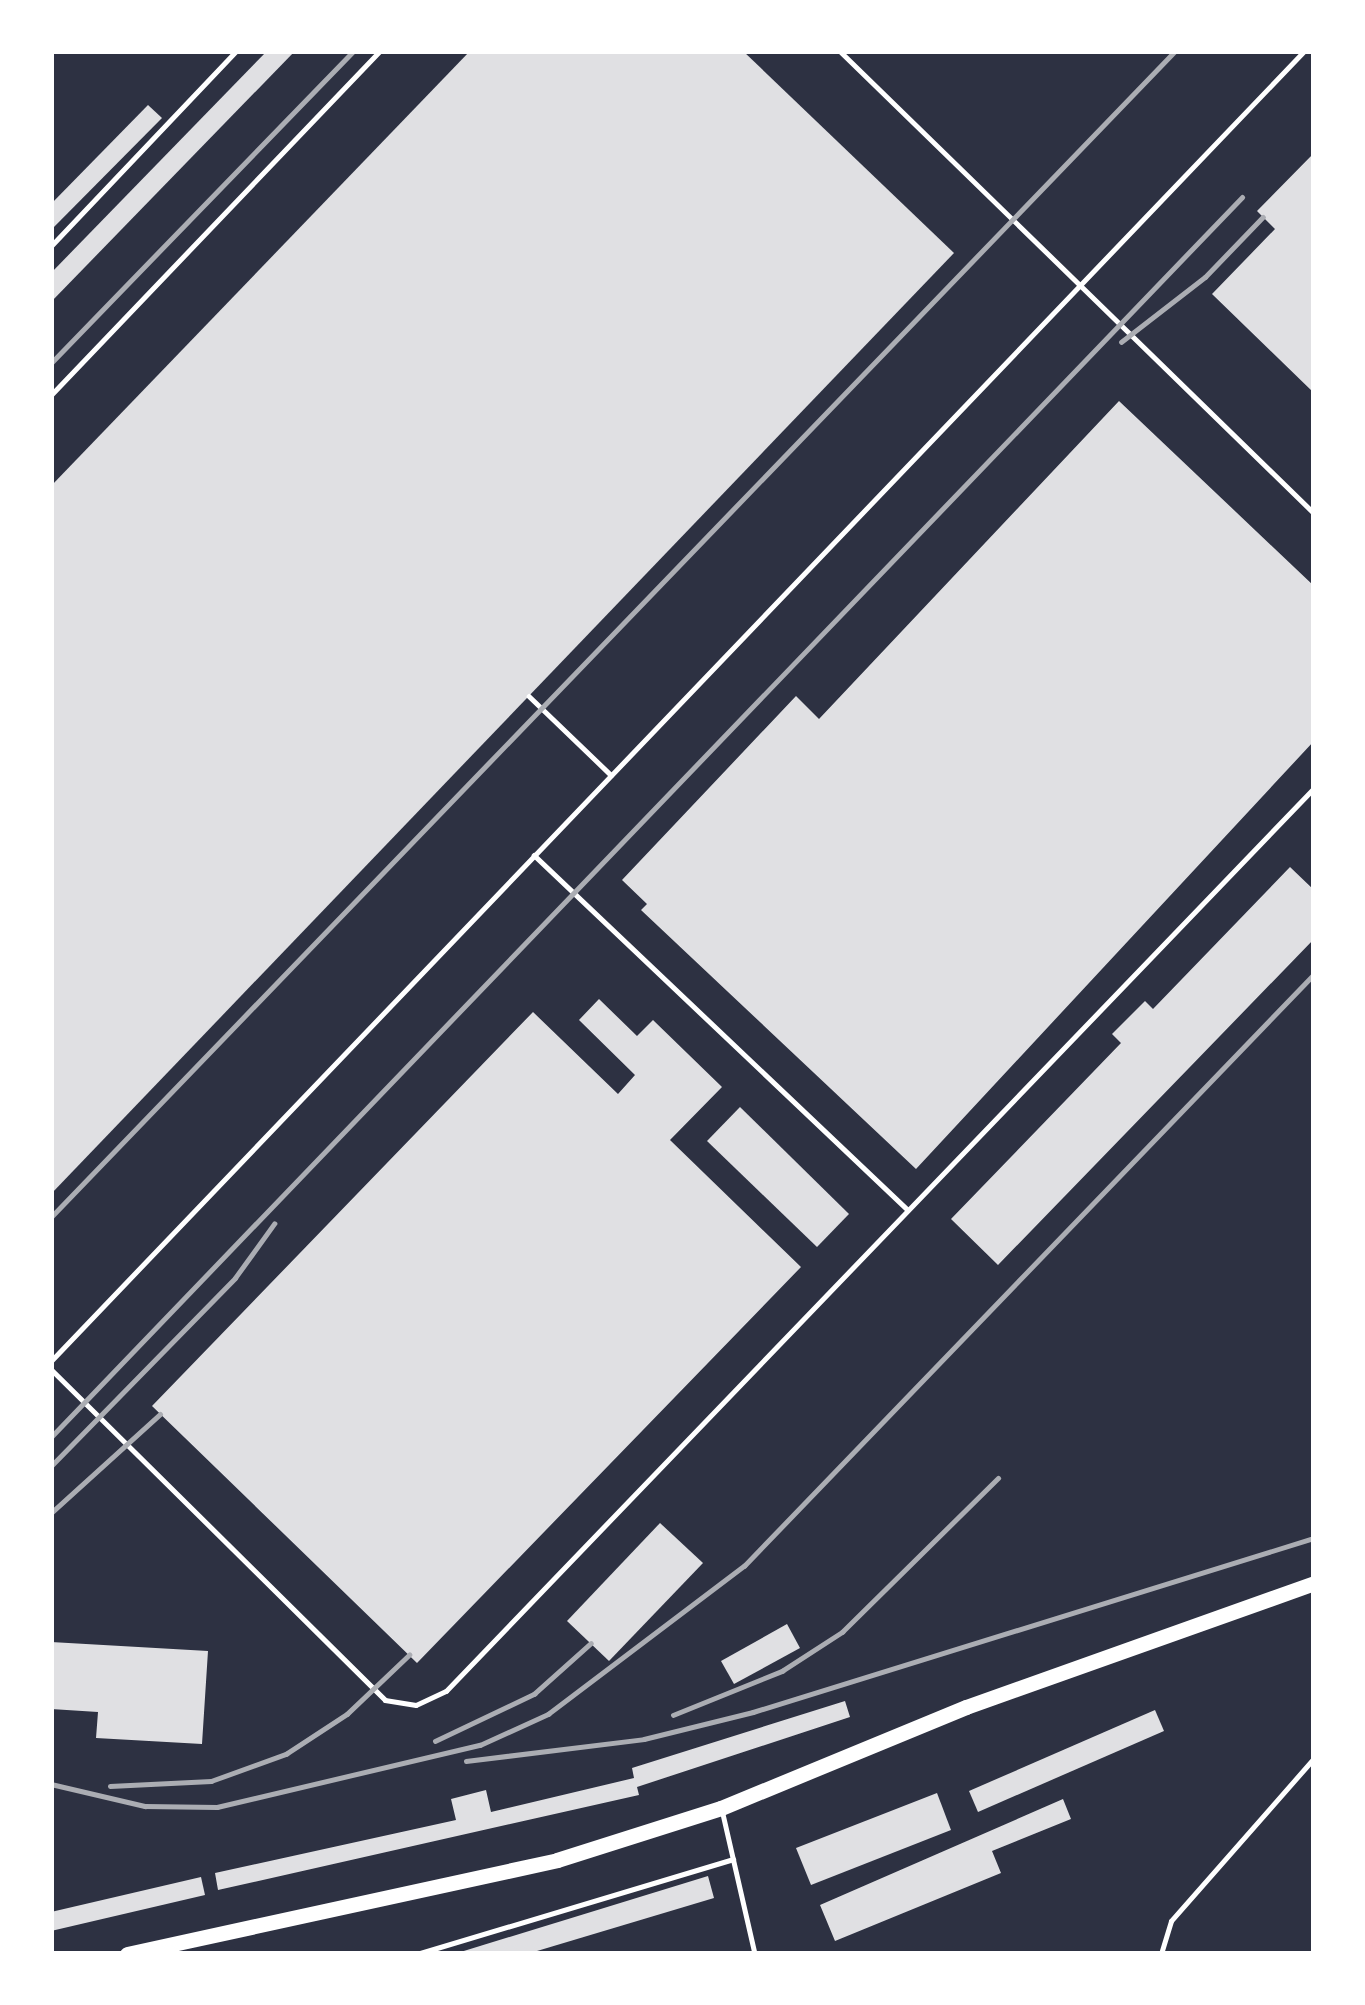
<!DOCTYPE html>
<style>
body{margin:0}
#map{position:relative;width:1365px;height:2005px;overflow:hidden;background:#2d3142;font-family:"Open Sans",sans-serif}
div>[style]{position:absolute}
.building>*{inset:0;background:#e0e0e3}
.service>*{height:4.5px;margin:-2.25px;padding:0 2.25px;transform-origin:2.25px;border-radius:2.25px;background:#fff}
.secondary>*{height:15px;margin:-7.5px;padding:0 7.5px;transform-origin:7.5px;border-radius:7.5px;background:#fff}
.rail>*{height:4.5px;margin:-2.25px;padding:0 2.25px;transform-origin:2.25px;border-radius:2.25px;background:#abadb3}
span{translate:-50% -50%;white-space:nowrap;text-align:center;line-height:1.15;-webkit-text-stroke:9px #fff;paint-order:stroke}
.frame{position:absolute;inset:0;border:54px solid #fff;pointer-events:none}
</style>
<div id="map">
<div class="building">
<div style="clip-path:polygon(267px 51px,295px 51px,51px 302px,51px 273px)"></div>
<div style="clip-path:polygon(470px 51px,743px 51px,954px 253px,51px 1194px,51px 486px)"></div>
<div style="clip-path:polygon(148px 105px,162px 118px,51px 230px,51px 204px)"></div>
<div style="clip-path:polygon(1314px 153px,1314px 393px,1212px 294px,1275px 229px,1257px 211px)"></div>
<div style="clip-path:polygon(1119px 401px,1314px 586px,1314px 741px,916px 1169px,641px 910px,647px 904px,622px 880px,796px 696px,819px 719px)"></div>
<div style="clip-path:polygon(1290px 867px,1314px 890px,1314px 939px,998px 1265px,951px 1219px,1121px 1043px,1112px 1034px,1145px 1001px,1153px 1009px)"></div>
<div style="clip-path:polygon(599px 999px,637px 1036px,653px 1020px,722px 1087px,670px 1140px,801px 1267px,417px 1663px,152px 1406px,533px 1012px,618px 1094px,635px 1075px,579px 1020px)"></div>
<div style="clip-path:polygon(740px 1107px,849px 1214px,817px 1247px,707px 1141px)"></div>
<div style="clip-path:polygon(660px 1523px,703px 1563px,609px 1661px,567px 1621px)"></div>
<div style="clip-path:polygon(787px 1624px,800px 1648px,734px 1684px,721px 1661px)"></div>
<div style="clip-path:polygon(51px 1642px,208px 1651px,202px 1744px,96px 1738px,98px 1712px,51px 1709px)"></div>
<div style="clip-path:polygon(845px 1701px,850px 1717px,637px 1787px,639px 1795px,218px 1890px,215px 1873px,456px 1820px,451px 1799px,486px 1790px,491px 1812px,634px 1778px,632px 1768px)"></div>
<div style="clip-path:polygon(1155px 1710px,1164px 1731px,978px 1812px,969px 1791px)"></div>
<div style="clip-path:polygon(937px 1793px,951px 1830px,811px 1885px,796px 1848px)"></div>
<div style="clip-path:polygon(1063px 1799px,1071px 1819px,992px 1851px,1001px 1873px,835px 1941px,820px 1905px)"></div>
<div style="clip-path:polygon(708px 1876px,714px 1898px,527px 1954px,454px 1954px)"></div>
<div style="clip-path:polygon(201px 1877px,205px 1895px,51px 1931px,51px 1912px)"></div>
</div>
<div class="service">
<div style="left:840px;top:51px;width:662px;rotate:44.27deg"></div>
<div style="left:51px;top:246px;width:269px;rotate:-46.5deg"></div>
<div style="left:51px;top:395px;width:476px;rotate:-46.3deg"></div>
<div style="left:529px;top:696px;width:114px;rotate:43.9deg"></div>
<div style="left:534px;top:855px;width:514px;rotate:43.5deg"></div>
<div style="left:51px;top:1361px;width:1813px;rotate:-46.27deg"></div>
<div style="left:51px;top:1369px;width:470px;rotate:44.7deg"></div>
<div style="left:385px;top:1700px;width:31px;rotate:9deg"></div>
<div style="left:416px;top:1705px;width:33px;rotate:-25deg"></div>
<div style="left:446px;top:1691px;width:1253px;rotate:-46.13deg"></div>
<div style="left:723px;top:1814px;width:144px;rotate:77.1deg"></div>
<div style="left:417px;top:1954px;width:330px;rotate:-16.7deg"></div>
<div style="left:1161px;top:1954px;width:34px;rotate:-73deg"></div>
<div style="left:1171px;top:1921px;width:217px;rotate:-48.7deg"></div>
</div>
<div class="secondary">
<div style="left:127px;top:1954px;width:440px;rotate:-12.3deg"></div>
<div style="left:557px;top:1860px;width:172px;rotate:-17.6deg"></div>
<div style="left:721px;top:1808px;width:265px;rotate:-22.4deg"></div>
<div style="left:966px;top:1707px;width:369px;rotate:-19.6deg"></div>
</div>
<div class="rail">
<div style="left:1121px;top:342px;width:106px;rotate:-37.7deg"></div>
<div style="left:1205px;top:277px;width:83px;rotate:-46deg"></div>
<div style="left:51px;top:363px;width:434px;rotate:-45.9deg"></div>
<div style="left:51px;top:1217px;width:1620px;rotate:-46.05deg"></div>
<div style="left:51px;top:1437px;width:1719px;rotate:-46.15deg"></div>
<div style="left:51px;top:1466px;width:263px;rotate:-45.6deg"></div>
<div style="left:235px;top:1278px;width:67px;rotate:-54.2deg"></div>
<div style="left:51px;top:1513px;width:147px;rotate:-42.2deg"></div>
<div style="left:673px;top:1715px;width:118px;rotate:-22deg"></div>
<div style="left:782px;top:1671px;width:72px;rotate:-33deg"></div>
<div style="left:842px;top:1632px;width:219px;rotate:-44.6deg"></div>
<div style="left:435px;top:1741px;width:110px;rotate:-25.4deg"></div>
<div style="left:534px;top:1694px;width:76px;rotate:-41.8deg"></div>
<div style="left:466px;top:1761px;width:179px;rotate:-7deg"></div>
<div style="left:644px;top:1739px;width:112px;rotate:-13.9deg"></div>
<div style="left:753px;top:1712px;width:587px;rotate:-17.23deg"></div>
<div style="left:51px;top:1784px;width:97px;rotate:13.2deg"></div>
<div style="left:145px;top:1806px;width:72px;rotate:0.8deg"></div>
<div style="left:217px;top:1807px;width:270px;rotate:-13.3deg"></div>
<div style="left:480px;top:1745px;width:75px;rotate:-24.5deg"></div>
<div style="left:548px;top:1714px;width:246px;rotate:-37.1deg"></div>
<div style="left:744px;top:1566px;width:822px;rotate:-46.08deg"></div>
<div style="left:110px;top:1786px;width:101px;rotate:-2.8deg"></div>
<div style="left:211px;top:1781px;width:80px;rotate:-19.8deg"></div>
<div style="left:286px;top:1754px;width:73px;rotate:-33.3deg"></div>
<div style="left:347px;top:1714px;width:86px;rotate:-43.6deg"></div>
</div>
<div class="frame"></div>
</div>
